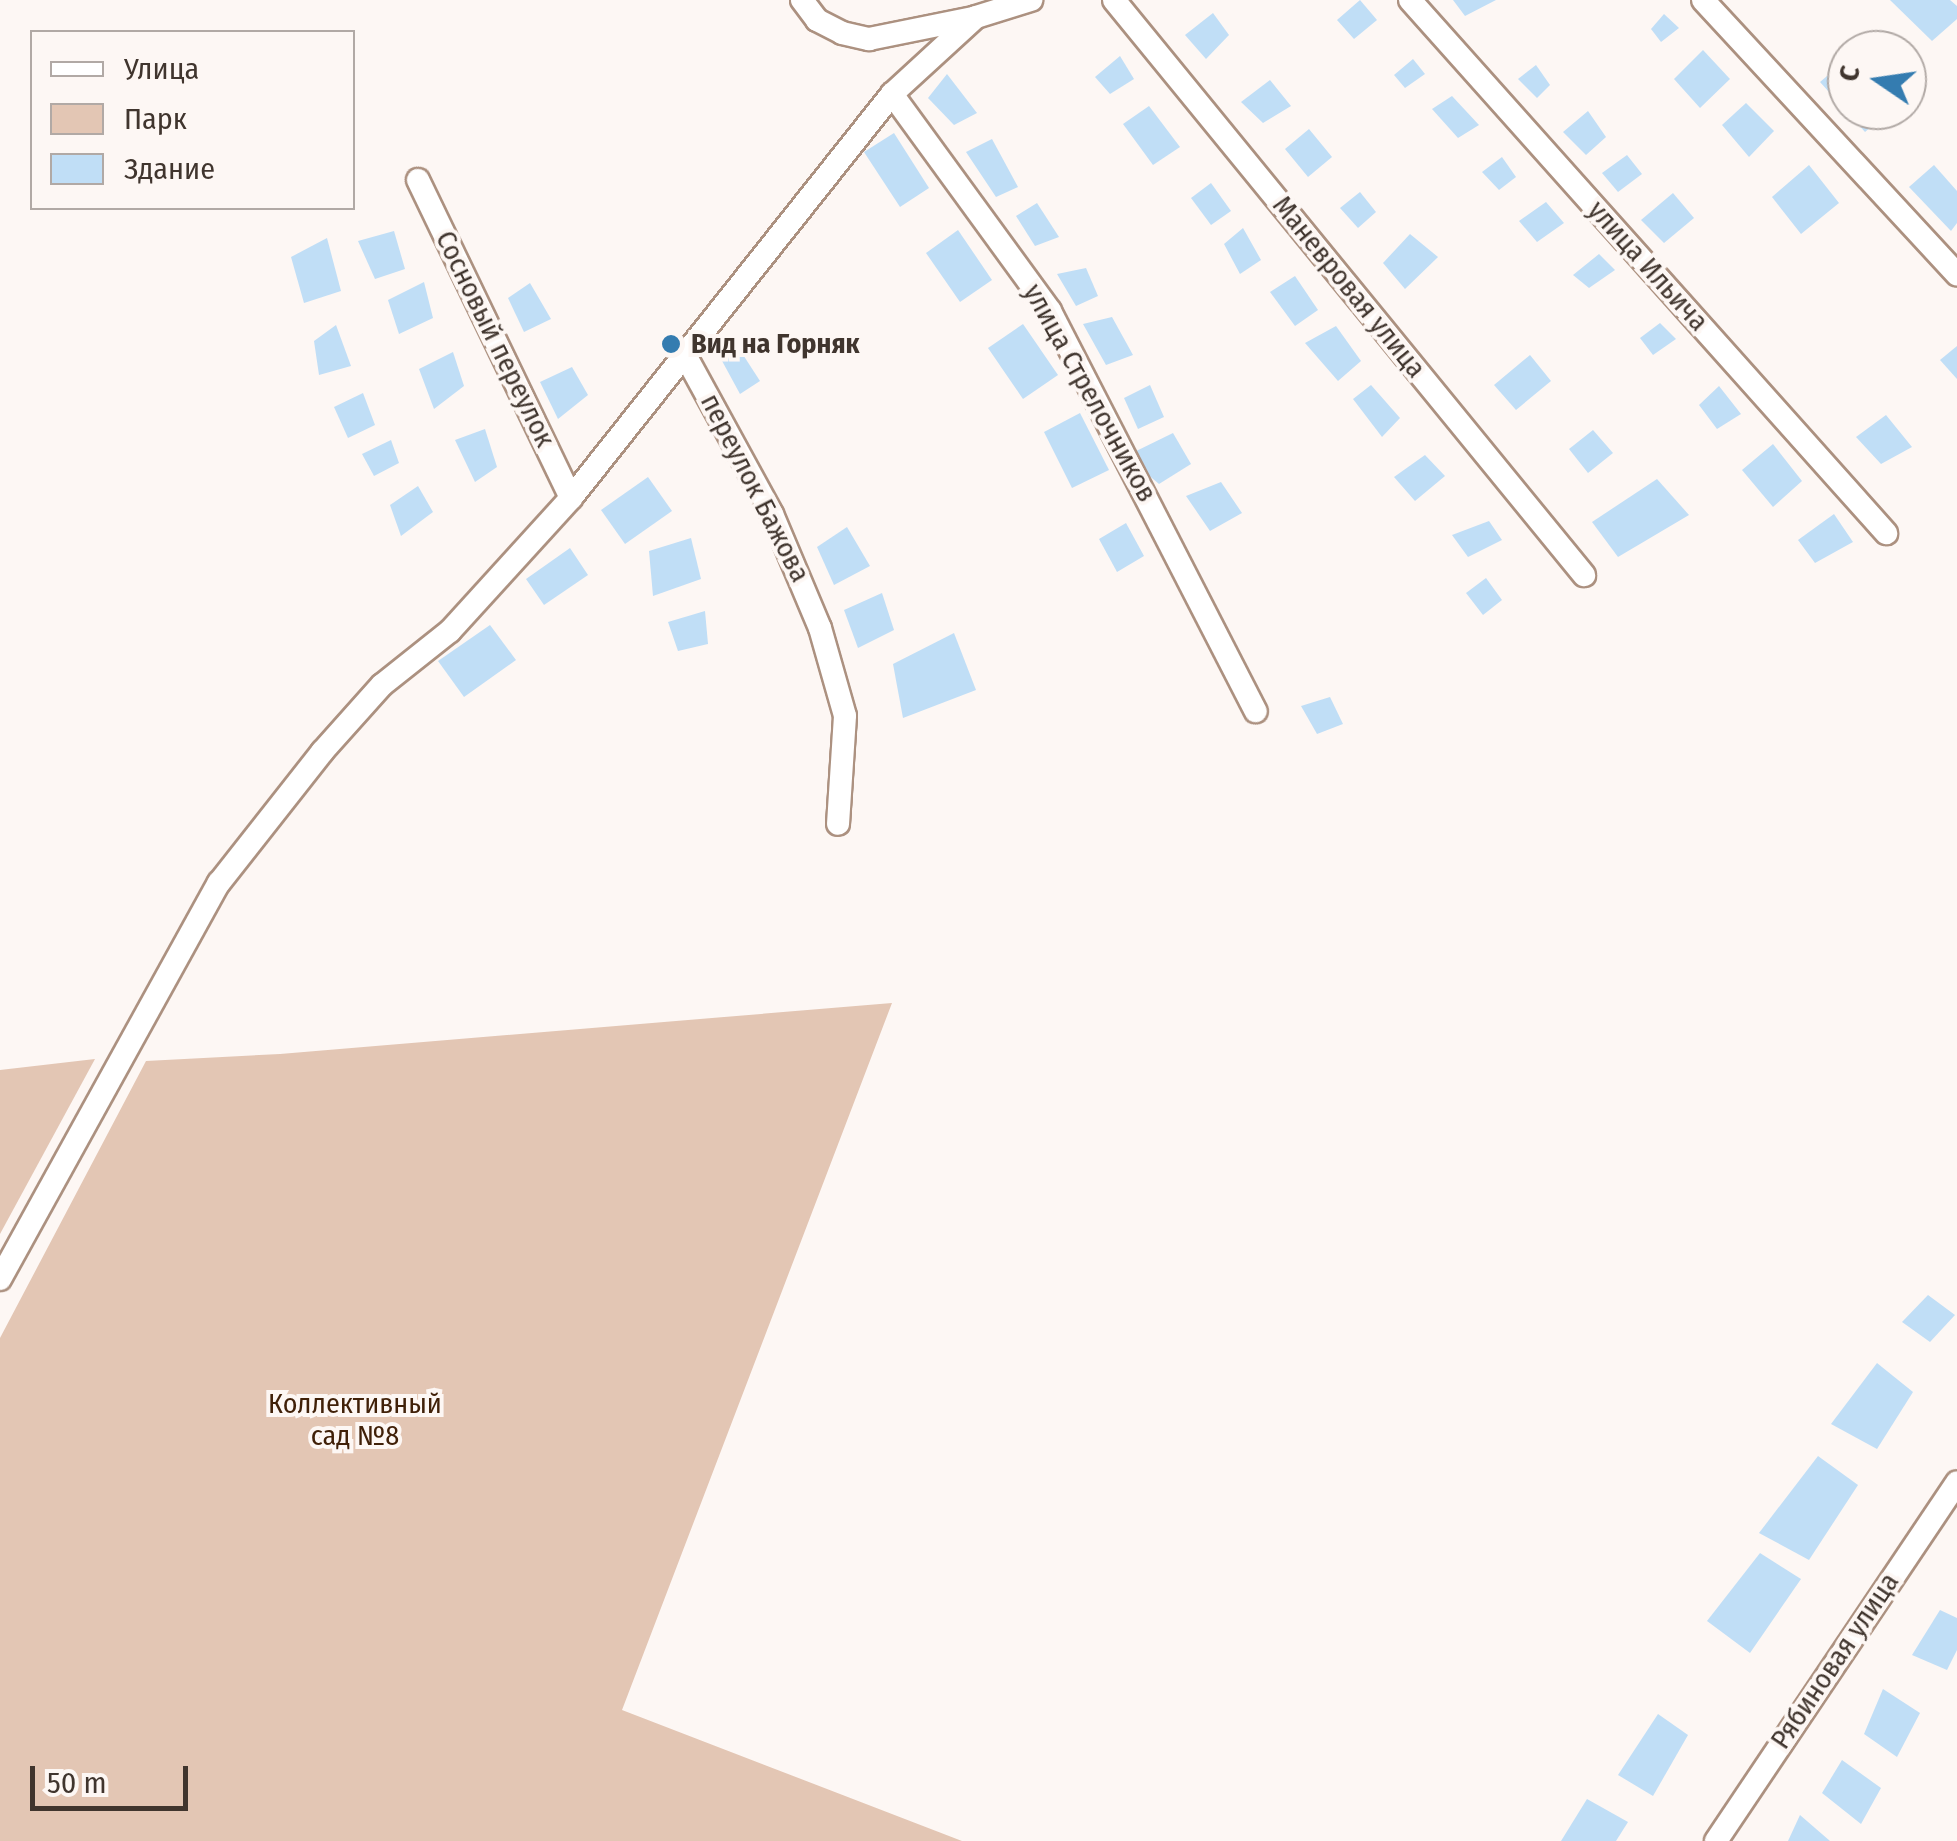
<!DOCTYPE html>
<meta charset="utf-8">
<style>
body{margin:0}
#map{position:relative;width:1957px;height:1841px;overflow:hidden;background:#fdf7f4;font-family:"Fira Sans Condensed",sans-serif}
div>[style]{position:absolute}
.green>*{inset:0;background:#e3c6b4}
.building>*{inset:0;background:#c0def6}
.roads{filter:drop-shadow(2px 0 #ac9180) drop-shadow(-2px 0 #ac9180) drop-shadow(0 2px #ac9180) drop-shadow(0 -2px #ac9180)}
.minor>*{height:22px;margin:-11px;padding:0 11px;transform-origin:11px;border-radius:11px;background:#fff}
.dots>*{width:28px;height:28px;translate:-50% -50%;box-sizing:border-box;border:5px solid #fdf7f4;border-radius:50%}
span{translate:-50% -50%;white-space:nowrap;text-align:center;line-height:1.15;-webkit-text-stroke:8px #fdf7f4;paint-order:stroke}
.street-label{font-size:28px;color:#40352e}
.poi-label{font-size:28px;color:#40352e;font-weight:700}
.left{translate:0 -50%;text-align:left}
.park-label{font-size:28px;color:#402008}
.legend{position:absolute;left:30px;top:30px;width:325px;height:180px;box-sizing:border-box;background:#fdf7f4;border:2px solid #b1a9a5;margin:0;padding:12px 18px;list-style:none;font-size:30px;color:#40352e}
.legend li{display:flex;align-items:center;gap:20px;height:50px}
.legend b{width:50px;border:2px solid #b1a9a5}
.north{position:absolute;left:1827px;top:30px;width:100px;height:100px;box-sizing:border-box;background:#fdf7f4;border:2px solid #b1a9a5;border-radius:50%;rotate:283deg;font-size:28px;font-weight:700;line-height:40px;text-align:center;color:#40352e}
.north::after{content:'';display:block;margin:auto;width:35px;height:45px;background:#347cb0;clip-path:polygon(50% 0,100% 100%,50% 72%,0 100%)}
.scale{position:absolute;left:30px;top:1766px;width:158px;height:45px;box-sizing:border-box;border:5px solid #40352e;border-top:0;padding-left:12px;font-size:30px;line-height:35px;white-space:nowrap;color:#40352e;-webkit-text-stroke:8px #fdf7f4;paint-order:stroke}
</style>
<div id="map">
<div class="green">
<div style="clip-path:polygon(892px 1003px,622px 1710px,962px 1841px,0 1841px,0 1338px,146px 1061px,280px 1054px)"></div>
<div style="clip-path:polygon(95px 1059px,0 1234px,0 1070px)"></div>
</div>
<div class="building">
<div style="clip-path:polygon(1360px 0,1377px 20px,1354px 39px,1337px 20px)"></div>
<div style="clip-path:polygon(1453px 0,1496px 0,1465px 16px)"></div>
<div style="clip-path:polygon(1890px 0,1950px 0,1957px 6px,1957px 19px,1932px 41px)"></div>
<div style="clip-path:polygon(1213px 13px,1229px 35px,1206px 59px,1185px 35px)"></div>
<div style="clip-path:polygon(1664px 14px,1679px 28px,1661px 42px,1651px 29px)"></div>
<div style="clip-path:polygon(1703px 50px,1730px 79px,1700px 108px,1674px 79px)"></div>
<div style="clip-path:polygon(1120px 56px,1134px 79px,1110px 94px,1095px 77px)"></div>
<div style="clip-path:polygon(1413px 59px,1425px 74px,1405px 88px,1394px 75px)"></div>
<div style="clip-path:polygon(1847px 59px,1847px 110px,1891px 110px,1865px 132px,1820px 82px)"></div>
<div style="clip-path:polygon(1536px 65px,1550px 85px,1537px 98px,1518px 79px)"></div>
<div style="clip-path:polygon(947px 74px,977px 113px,954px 125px,928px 98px)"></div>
<div style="clip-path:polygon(1270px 80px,1291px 106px,1263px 123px,1241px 102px)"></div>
<div style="clip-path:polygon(1452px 96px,1479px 125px,1458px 138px,1432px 109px)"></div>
<div style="clip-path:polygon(1746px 103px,1774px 131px,1749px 157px,1722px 125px)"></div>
<div style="clip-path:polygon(1149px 106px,1180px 147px,1153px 165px,1123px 124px)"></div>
<div style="clip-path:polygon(1588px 111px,1606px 137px,1586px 155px,1563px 132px)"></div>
<div style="clip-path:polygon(1309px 129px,1332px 157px,1308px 177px,1285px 149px)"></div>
<div style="clip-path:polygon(894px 133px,929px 188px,900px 207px,864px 152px)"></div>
<div style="clip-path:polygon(992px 139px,1018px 187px,996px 197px,966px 152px)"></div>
<div style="clip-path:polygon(1627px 155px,1642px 174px,1618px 192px,1602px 173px)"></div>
<div style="clip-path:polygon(1502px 157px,1516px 177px,1499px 190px,1482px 172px)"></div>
<div style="clip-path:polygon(1809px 165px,1839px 203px,1801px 234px,1772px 197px)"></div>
<div style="clip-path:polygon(1934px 165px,1957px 191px,1957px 223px,1951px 231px,1909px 187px)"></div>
<div style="clip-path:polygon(1211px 183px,1231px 211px,1211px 225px,1191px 198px)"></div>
<div style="clip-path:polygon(1360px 192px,1376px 212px,1358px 228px,1340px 208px)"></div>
<div style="clip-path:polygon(1673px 193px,1694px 218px,1664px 243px,1641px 220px)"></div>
<div style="clip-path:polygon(1546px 202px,1564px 223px,1537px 242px,1519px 221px)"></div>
<div style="clip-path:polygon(1037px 203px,1059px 237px,1035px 246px,1016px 216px)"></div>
<div style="clip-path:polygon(1243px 228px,1261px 260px,1240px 274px,1224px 244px)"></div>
<div style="clip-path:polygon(958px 230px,992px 280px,960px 302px,926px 253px)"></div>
<div style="clip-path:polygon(394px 231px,405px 269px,375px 279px,358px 241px)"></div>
<div style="clip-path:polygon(1410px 234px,1438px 257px,1405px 289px,1383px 263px)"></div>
<div style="clip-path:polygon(327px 238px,341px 291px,304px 303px,291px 257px)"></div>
<div style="clip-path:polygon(1599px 254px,1615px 270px,1589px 288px,1573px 275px)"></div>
<div style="clip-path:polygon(1086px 268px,1098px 296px,1076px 306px,1057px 274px)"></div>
<div style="clip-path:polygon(1295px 276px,1318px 310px,1295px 326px,1270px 292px)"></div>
<div style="clip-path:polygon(424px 282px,433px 318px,399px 334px,388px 300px)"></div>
<div style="clip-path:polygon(530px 283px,551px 319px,524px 332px,508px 298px)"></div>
<div style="clip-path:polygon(1112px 317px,1133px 355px,1106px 365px,1083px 324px)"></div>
<div style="clip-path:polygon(1660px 323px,1676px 339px,1653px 355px,1640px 338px)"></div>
<div style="clip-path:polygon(1023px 324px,1058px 375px,1023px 399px,988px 348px)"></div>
<div style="clip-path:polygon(336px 325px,351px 366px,319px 375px,314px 341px)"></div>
<div style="clip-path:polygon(1336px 326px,1361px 361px,1338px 381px,1305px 343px)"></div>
<div style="clip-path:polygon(1957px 346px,1957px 379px,1940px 360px)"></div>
<div style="clip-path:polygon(738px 347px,760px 381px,740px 394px,721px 359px)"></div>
<div style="clip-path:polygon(453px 352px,464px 386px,434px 409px,419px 369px)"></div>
<div style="clip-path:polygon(1530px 355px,1551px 381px,1516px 410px,1494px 385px)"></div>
<div style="clip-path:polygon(572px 367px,588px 395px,558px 419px,540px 382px)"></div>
<div style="clip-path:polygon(1150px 385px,1164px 417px,1138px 429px,1124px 398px)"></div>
<div style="clip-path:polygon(1371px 385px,1400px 418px,1382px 437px,1353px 399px)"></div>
<div style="clip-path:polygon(1719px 386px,1741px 414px,1717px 429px,1699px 405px)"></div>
<div style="clip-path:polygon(363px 393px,375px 425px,348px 438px,334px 407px)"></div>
<div style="clip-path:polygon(1080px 413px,1109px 470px,1072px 488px,1044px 432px)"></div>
<div style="clip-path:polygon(1886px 415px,1912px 447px,1881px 464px,1856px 437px)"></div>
<div style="clip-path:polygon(485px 429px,497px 467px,475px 482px,455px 440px)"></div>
<div style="clip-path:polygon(1593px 430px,1613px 453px,1588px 473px,1569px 449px)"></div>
<div style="clip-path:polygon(1173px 433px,1191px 464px,1159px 484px,1126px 456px)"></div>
<div style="clip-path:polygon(391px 440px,399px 463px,374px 476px,362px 454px)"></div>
<div style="clip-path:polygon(1773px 444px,1802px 481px,1773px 507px,1742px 470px)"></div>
<div style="clip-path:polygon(1425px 455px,1445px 476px,1415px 501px,1394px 477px)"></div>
<div style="clip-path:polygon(648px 477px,672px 511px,625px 544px,601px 510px)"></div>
<div style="clip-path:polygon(1657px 479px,1689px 515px,1618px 557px,1592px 522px)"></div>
<div style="clip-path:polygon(1221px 482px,1242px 513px,1210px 531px,1186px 496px)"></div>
<div style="clip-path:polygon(418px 486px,433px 512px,401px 536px,390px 505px)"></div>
<div style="clip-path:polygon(1834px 514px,1853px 542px,1815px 563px,1798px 540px)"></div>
<div style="clip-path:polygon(1489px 521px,1502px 540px,1468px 557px,1452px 535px)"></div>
<div style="clip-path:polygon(1126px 523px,1144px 556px,1117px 572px,1099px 539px)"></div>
<div style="clip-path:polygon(847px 527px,870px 566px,834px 585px,817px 547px)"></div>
<div style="clip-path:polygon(691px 538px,701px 579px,653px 596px,649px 551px)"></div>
<div style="clip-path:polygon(570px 548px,588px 575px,544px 605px,526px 579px)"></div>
<div style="clip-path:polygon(1486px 578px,1502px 600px,1483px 615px,1466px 593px)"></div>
<div style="clip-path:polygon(882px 593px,894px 630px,858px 648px,844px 610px)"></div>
<div style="clip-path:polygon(705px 611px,708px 644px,678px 651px,668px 622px)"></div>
<div style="clip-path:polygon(490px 625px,516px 660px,464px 697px,438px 661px)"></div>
<div style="clip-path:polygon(954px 633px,976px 690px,903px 718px,893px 664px)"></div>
<div style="clip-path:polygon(1330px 697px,1343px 724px,1317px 734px,1301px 706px)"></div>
<div style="clip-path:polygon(1928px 1295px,1955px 1315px,1930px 1342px,1902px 1322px)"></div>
<div style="clip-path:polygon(1877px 1363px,1913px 1392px,1877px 1449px,1831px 1424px)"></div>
<div style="clip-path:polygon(1818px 1456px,1858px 1485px,1809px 1560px,1759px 1533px)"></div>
<div style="clip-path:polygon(1760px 1553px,1801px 1579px,1750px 1653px,1707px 1621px)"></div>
<div style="clip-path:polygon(1940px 1610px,1957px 1618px,1957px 1650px,1947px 1670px,1912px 1655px)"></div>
<div style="clip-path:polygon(1883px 1689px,1920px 1713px,1897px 1757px,1864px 1734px)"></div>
<div style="clip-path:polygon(1658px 1714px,1688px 1735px,1653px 1796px,1618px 1775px)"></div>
<div style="clip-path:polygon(1842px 1760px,1881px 1788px,1861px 1824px,1822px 1793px)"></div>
<div style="clip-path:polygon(1587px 1799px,1628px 1822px,1616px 1841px,1561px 1841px)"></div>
<div style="clip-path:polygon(1800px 1815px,1830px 1841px,1788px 1841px)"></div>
</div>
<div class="roads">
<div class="minor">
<div style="left:802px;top:0;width:25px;rotate:53deg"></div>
<div style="left:817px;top:20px;width:28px;rotate:27deg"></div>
<div style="left:842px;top:33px;width:28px;rotate:13deg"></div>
<div style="left:869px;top:39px;width:106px;rotate:-11.4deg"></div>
<div style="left:1114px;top:0;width:743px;rotate:50.74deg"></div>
<div style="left:1410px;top:0;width:715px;rotate:48.23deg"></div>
<div style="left:1703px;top:0;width:374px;rotate:47.2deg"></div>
<div style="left:892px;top:94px;width:268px;rotate:53.9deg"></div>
<div style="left:1050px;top:311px;width:450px;rotate:62.8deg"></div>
<div style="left:418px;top:180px;width:353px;rotate:64.3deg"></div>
<div style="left:685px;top:355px;width:181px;rotate:61.3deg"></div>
<div style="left:772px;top:514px;width:124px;rotate:67.2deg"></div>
<div style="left:820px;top:628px;width:91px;rotate:74.1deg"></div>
<div style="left:845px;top:716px;width:108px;rotate:93.7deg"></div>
<div style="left:0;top:1279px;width:453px;rotate:-61.1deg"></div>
<div style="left:219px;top:883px;width:167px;rotate:-51.8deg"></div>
<div style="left:322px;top:752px;width:90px;rotate:-48.2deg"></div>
<div style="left:382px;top:685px;width:87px;rotate:-38.5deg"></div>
<div style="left:450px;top:631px;width:180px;rotate:-47.7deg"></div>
<div style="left:571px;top:498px;width:516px;rotate:-51.53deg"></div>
<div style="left:892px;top:94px;width:114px;rotate:-42.5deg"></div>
<div style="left:976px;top:17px;width:58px;rotate:-17.2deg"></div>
<div style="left:1716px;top:1841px;width:432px;rotate:-56.1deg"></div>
</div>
</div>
<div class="dots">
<div style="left:671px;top:344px;background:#347cb0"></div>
</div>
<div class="street-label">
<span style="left:1648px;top:266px;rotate:48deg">улица Ильича</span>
<span style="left:1349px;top:287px;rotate:51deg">Маневровая улица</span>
<span style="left:495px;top:339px;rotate:64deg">Сосновый переулок</span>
<span style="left:1090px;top:393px;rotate:61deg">улица Стрелочников</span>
<span style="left:755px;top:488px;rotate:63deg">переулок Бажова</span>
<span style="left:1835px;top:1661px;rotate:-56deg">Рябиновая улица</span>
</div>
<div class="poi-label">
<span class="left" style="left:691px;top:344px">Вид на Горняк</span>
</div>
<div class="park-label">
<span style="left:355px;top:1420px">Коллективный<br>сад №8</span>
</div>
<ul class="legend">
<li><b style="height:12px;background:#fff"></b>Улица</li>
<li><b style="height:28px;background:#e3c6b4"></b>Парк</li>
<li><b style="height:28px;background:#c0def6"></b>Здание</li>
</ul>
<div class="north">С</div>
<div class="scale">50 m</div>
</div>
